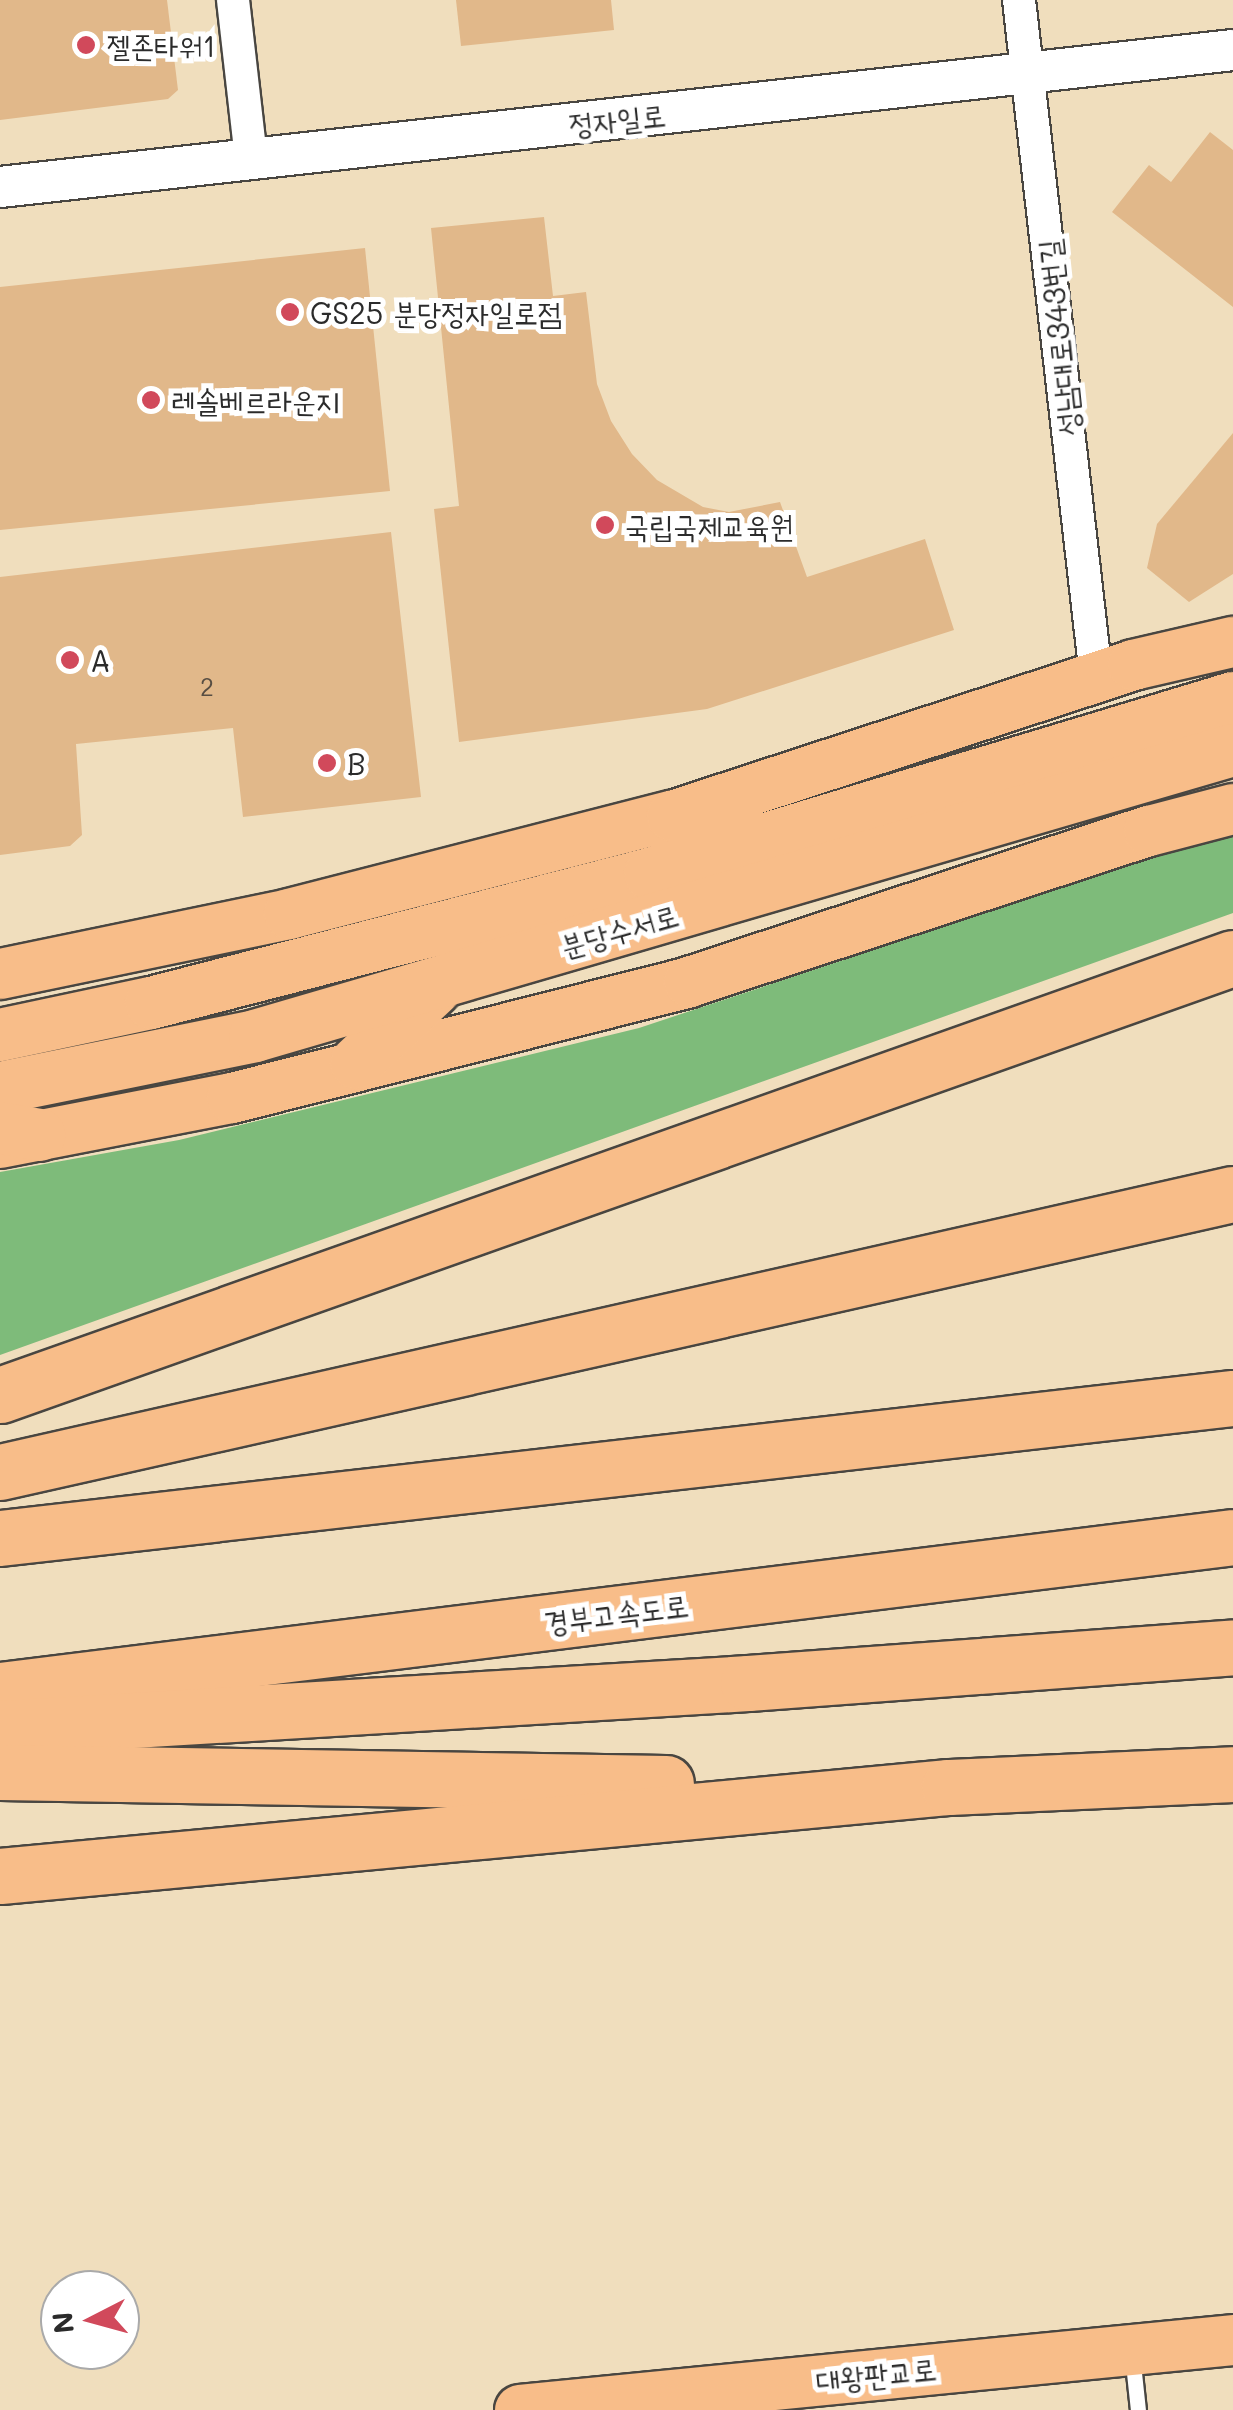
<!DOCTYPE html>
<meta charset="utf-8">
<style>
body{margin:0}
#map{position:relative;width:1233px;height:2410px;overflow:hidden;background:#f0debd;font-family:Mali,"Poor Story",sans-serif}
div>[style]{position:absolute}
.forest>*{inset:0;background:#7ebb7a}
.building>*{inset:0;background:#e1b88a}
.roads{filter:drop-shadow(2px 0 #494641) drop-shadow(-2px 0 #494641) drop-shadow(0 2px #494641) drop-shadow(0 -2px #494641)}
.service>*{height:15px;margin:-7.5px;padding:0 7.5px;transform-origin:7.5px;border-radius:7.5px;background:#fff}
.minor>*{height:32px;margin:-16px;padding:0 16px;transform-origin:16px;border-radius:16px;background:#fff}
.tertiary>*{height:40px;margin:-20px;padding:0 20px;transform-origin:20px;border-radius:20px;background:#fff}
.primary>*{height:50px;margin:-25px;padding:0 25px;transform-origin:25px;border-radius:25px;background:#f8bd89}
.trunk>*{height:52px;margin:-26px;padding:0 26px;transform-origin:26px;border-radius:26px;background:#f8bd89}
.motorway>*{height:55px;margin:-27.5px;padding:0 27.5px;transform-origin:27.5px;border-radius:27.5px;background:#f8bd89}
.dots>*{width:28px;height:28px;translate:-50% -50%;box-sizing:border-box;border:5px solid #fff;border-radius:50%}
span{translate:-50% -50%;white-space:nowrap;text-align:center;line-height:1.15;-webkit-text-stroke:10px #fff;paint-order:stroke}
.number-label{font-size:25px;color:#584e43}
.number-label span{-webkit-text-stroke-width:0}
.poi-label{font-size:30px;color:#2b2b2b}
.left{translate:0 -50%;text-align:left}
.street-label{font-size:30px;color:#2b2b2b}
.north{position:absolute;left:40px;top:2270px;width:100px;height:100px;box-sizing:border-box;background:#fff;border:2px solid #aaa;border-radius:50%;rotate:264deg;font-size:28px;font-weight:700;line-height:40px;text-align:center;color:#2b2b2b}
.north::after{content:'';display:block;margin:auto;width:35px;height:45px;background:#d1495b;clip-path:polygon(50% 0,100% 100%,50% 72%,0 100%)}
</style>
<div id="map">
<div class="forest">
<div style="clip-path:polygon(1233px 835px,1233px 913px,0 1355px,0 1172px,179px 1140px,639px 1028px,1144px 860px)"></div>
</div>
<div class="building">
<div style="clip-path:polygon(0 0,167px 0,178px 90px,168px 99px,0 120px)"></div>
<div style="clip-path:polygon(456px 0,611px 0,614px 30px,461px 46px)"></div>
<div style="clip-path:polygon(1210px 132px,1233px 150px,1233px 307px,1112px 212px,1149px 165px,1171px 182px)"></div>
<div style="clip-path:polygon(544px 217px,553px 296px,586px 292px,597px 384px,611px 421px,632px 454px,657px 480px,703px 507px,729px 512px,780px 502px,807px 577px,925px 539px,954px 630px,707px 709px,459px 742px,434px 509px,459px 506px,431px 228px)"></div>
<div style="clip-path:polygon(365px 248px,390px 491px,0 530px,0 287px)"></div>
<div style="clip-path:polygon(1233px 433px,1233px 574px,1189px 602px,1147px 568px,1157px 524px)"></div>
<div style="clip-path:polygon(391px 532px,421px 797px,243px 817px,233px 728px,76px 744px,82px 835px,70px 846px,0 855px,0 577px)"></div>
</div>
<div class="roads">
<div class="service">
<div style="left:1132px;top:2354px;width:56px;rotate:83.9deg"></div>
</div>
<div class="minor">
<div style="left:233px;top:0;width:160px;rotate:83.5deg"></div>
<div style="left:1019px;top:0;width:680px;rotate:83.5deg"></div>
</div>
<div class="tertiary">
<div style="left:0;top:187px;width:1241px;rotate:-6.34deg"></div>
</div>
<div class="primary">
<div style="left:0;top:974px;width:295px;rotate:-11.7deg"></div>
<div style="left:289px;top:914px;width:395px;rotate:-14.4deg"></div>
<div style="left:672px;top:816px;width:485px;rotate:-18.1deg"></div>
<div style="left:1133px;top:665px;width:103px;rotate:-13deg"></div>
<div style="left:0;top:1143px;width:236px;rotate:-11deg"></div>
<div style="left:232px;top:1098px;width:471px;rotate:-14.2deg"></div>
<div style="left:689px;top:982px;width:484px;rotate:-18.2deg"></div>
<div style="left:1149px;top:831px;width:87px;rotate:-14.7deg"></div>
<div style="left:520px;top:2410px;width:716px;rotate:-5.61deg"></div>
</div>
<div class="trunk">
<div style="left:0;top:1035px;width:154px;rotate:-12deg"></div>
<div style="left:151px;top:1003px;width:515px;rotate:-14.49deg"></div>
<div style="left:650px;top:874px;width:609px;rotate:-16.8deg"></div>
<div style="left:356px;top:1063px;width:108px;rotate:-43.1deg"></div>
<div style="left:0;top:1088px;width:260px;rotate:-11.5deg"></div>
<div style="left:255px;top:1036px;width:1019px;rotate:-16.3deg"></div>
<div style="left:0;top:1128px;width:40px;rotate:10deg"></div>
</div>
<div class="motorway">
<div style="left:0;top:1395px;width:1308px;rotate:-19.52deg"></div>
<div style="left:0;top:1472px;width:1264px;rotate:-12.71deg"></div>
<div style="left:0;top:1538px;width:1241px;rotate:-6.48deg"></div>
<div style="left:0;top:1690px;width:1242px;rotate:-7.07deg"></div>
<div style="left:0;top:1728px;width:749px;rotate:-3.44deg"></div>
<div style="left:748px;top:1683px;width:486px;rotate:-4.2deg"></div>
<div style="left:0;top:1772px;width:666px;rotate:0.95deg"></div>
<div style="left:0;top:1876px;width:953px;rotate:-5.36deg"></div>
<div style="left:949px;top:1787px;width:284px;rotate:-2.6deg"></div>
</div>
</div>
<div class="dots">
<div style="left:86px;top:45px;background:#d1495b"></div>
<div style="left:290px;top:312px;background:#d1495b"></div>
<div style="left:151px;top:400px;background:#d1495b"></div>
<div style="left:605px;top:525px;background:#d1495b"></div>
<div style="left:70px;top:660px;background:#d1495b"></div>
<div style="left:327px;top:763px;background:#d1495b"></div>
</div>
<div class="number-label">
<span style="left:207px;top:686px">2</span>
</div>
<div class="poi-label">
<span class="left" style="left:106px;top:45px">젤존타워1</span>
<span class="left" style="left:310px;top:312px">GS25 분당정자일로점</span>
<span class="left" style="left:171px;top:400px">레솔베르라운지</span>
<span class="left" style="left:625px;top:525px">국립국제교육원</span>
<span class="left" style="left:90px;top:660px">A</span>
<span class="left" style="left:347px;top:763px">B</span>
</div>
<div class="street-label">
<span style="left:617px;top:119px;rotate:-6deg">정자일로</span>
<span style="left:1058px;top:338px;rotate:-96deg">성남대로343번길</span>
<span style="left:619px;top:930px;rotate:-16deg">분당수서로</span>
<span style="left:616px;top:1613px;rotate:-7deg">경부고속도로</span>
<span style="left:876px;top:2374px;rotate:-6deg">대왕판교로</span>
</div>
<div class="north">N</div>
</div>
